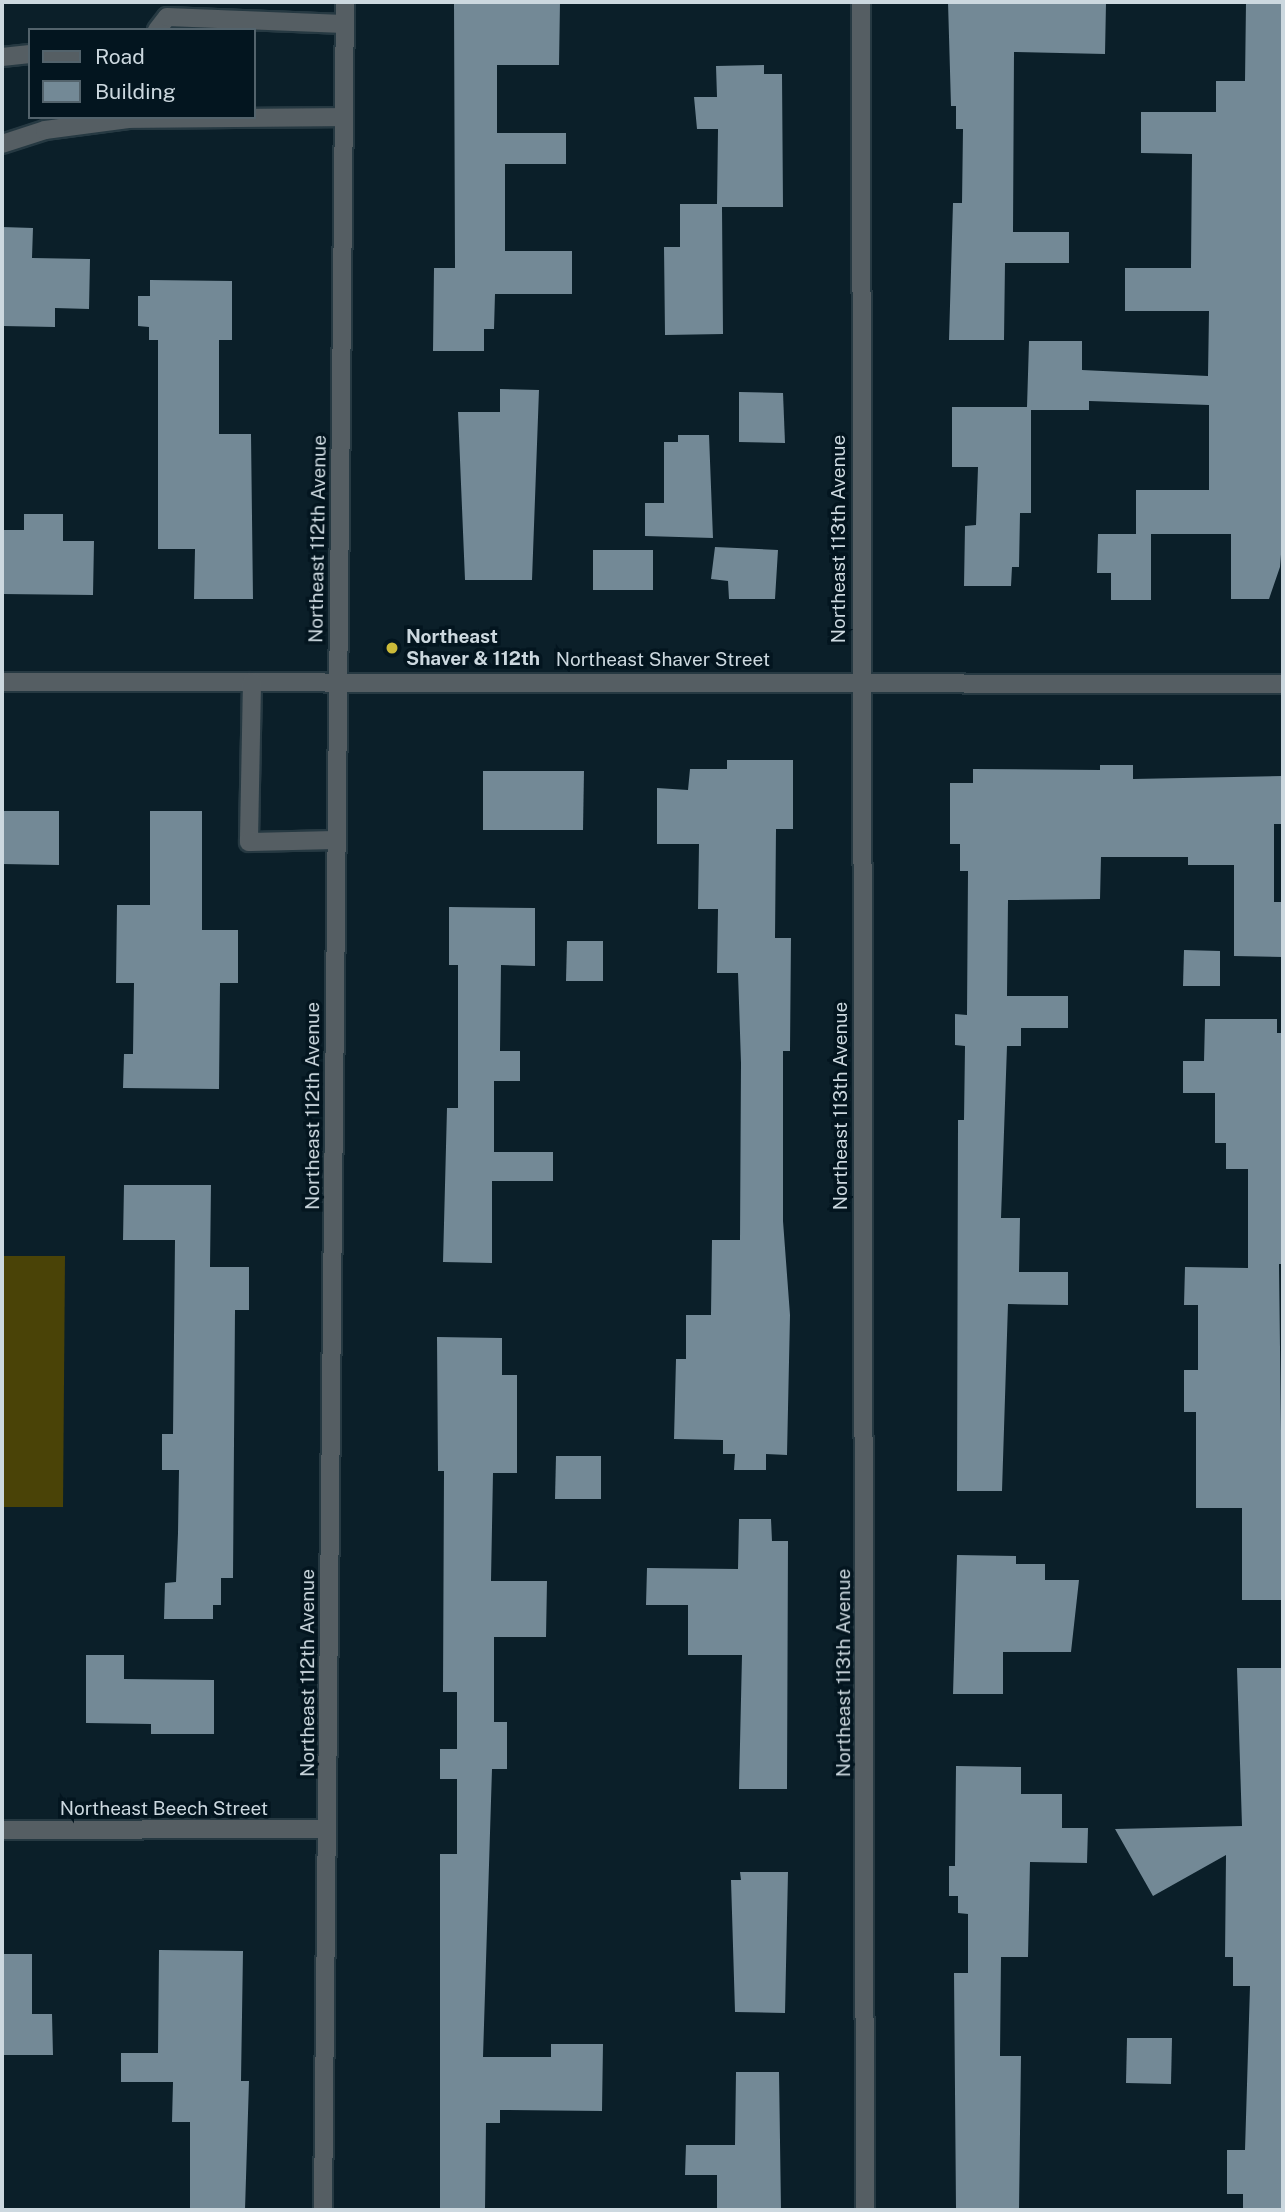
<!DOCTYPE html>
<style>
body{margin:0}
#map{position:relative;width:1285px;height:2212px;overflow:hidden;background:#0b1f29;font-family:"Public Sans",sans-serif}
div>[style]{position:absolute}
.forest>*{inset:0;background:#4a4307}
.building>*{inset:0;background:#738996}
.roads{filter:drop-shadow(2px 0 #263942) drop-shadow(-2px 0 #263942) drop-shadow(0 2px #263942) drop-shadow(0 -2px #263942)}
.minor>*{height:18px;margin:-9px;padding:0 9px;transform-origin:9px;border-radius:9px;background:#555e63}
.dots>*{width:19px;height:19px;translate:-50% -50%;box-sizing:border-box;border:4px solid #03151f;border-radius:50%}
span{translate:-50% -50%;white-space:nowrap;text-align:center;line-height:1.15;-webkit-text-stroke:7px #03151f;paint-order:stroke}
.street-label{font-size:19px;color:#ccd8df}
.poi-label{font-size:19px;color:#ccd8df;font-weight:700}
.left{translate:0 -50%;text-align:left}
.frame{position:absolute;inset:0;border:4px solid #ccd8df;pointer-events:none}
.legend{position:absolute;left:28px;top:28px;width:228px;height:91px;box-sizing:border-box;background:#03151f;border:2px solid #53636c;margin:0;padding:9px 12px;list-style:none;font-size:21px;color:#ccd8df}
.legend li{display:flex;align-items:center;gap:14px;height:35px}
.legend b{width:35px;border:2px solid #53636c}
</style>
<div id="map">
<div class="forest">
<div style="clip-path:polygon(2px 1256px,65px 1256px,63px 1507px,2px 1507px)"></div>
</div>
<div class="building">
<div style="clip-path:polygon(454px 2px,560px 2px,559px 65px,497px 65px,497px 133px,566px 133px,566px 164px,505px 164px,505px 251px,572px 251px,572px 294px,495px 294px,494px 329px,484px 329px,484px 351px,433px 351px,434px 268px,455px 268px)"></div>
<div style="clip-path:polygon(948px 2px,1106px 3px,1105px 54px,1014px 52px,1013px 232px,1069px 232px,1069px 263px,1005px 263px,1004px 340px,949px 340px,953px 203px,962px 203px,963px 129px,956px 129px,956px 106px,951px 106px)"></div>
<div style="clip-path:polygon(1246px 2px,1283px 2px,1283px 529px,1280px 567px,1269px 599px,1231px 599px,1231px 534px,1151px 534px,1151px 600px,1111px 600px,1111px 573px,1097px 573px,1098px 534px,1136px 534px,1136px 490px,1209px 490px,1209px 405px,1089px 401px,1089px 410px,1031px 410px,1031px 513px,1020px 513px,1019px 567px,1012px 567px,1011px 586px,964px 586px,965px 526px,976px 525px,978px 467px,952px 467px,952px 407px,1027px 407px,1029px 341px,1082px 341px,1082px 370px,1208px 376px,1209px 311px,1125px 311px,1125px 268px,1191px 268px,1192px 154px,1141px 153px,1141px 112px,1216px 112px,1216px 81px,1245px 81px)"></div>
<div style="clip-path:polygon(764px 65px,764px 74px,782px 74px,783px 207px,722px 207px,723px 334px,665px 335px,664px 247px,680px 247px,680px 204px,717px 204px,718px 129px,697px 129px,694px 97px,717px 97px,716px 66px)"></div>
<div style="clip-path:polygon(2px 227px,33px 228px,32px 258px,90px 259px,89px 309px,55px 308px,55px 327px,3px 326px)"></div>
<div style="clip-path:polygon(150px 280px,232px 281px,232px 340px,219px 340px,219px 434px,251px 434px,253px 599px,194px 599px,195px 549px,158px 549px,158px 340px,149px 340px,149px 327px,138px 326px,138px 296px,150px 296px)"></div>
<div style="clip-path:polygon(500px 389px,539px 390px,532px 580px,465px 580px,458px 412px,500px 412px)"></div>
<div style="clip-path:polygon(739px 392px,783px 393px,785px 443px,739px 442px)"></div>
<div style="clip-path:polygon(678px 435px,709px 435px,713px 538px,645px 536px,645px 503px,664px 503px,664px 442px,678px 442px)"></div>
<div style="clip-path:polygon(24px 514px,63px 514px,63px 541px,94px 541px,93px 595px,2px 594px,2px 530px,24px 530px)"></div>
<div style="clip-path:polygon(715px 547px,778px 550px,775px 599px,729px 599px,728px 581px,711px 579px)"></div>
<div style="clip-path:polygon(593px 550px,653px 550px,653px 590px,593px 590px)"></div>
<div style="clip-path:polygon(727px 760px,793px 760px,793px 829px,776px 829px,775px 938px,791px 938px,790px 1051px,783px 1051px,783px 1221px,790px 1315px,787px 1455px,766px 1454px,766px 1470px,734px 1470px,735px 1454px,723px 1454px,723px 1440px,674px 1439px,676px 1359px,686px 1359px,686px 1315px,711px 1315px,712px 1240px,740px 1240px,741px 1063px,738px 973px,717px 973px,718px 909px,698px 909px,699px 844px,657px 844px,657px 788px,688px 790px,690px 769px,727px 769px)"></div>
<div style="clip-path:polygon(1100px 765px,1133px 765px,1133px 779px,1283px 776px,1282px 824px,1274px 824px,1274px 902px,1283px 902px,1283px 957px,1234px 956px,1234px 865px,1188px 865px,1188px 857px,1101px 857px,1100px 899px,1008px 900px,1007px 996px,1068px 996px,1068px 1028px,1021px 1028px,1021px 1046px,1007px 1046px,1001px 1218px,1020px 1218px,1019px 1272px,1068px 1272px,1068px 1305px,1008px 1304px,1002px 1491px,957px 1491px,958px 1120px,964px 1120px,965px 1046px,955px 1045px,955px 1014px,967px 1015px,968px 871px,960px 871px,960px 844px,950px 844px,950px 783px,973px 783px,973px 769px,1100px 770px)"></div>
<div style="clip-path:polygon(483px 771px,584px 771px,583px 830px,483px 830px)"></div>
<div style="clip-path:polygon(2px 811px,59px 811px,59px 865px,2px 864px)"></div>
<div style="clip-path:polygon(150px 811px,202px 811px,202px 930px,238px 930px,238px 983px,220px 983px,219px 1089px,123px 1088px,124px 1054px,133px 1054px,134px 983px,116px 983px,117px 905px,150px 905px)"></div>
<div style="clip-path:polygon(449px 907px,535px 908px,535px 966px,501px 965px,500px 1051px,520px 1051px,520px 1081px,494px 1081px,494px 1152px,553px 1152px,553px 1181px,492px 1181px,492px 1263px,443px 1262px,447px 1108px,458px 1108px,458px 965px,449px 965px)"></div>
<div style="clip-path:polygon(567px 941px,603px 941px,603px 981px,566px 981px)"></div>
<div style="clip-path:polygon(1184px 950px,1220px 951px,1220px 986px,1183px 986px)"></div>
<div style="clip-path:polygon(1205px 1019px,1277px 1019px,1277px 1033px,1283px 1033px,1283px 1264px,1279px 1264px,1283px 1600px,1242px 1600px,1242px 1508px,1196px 1508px,1196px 1412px,1184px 1412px,1184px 1370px,1198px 1370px,1198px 1305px,1184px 1305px,1185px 1267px,1248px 1268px,1248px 1169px,1226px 1169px,1226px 1143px,1215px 1143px,1215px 1093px,1183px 1093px,1183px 1061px,1204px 1061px)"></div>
<div style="clip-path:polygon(124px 1185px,211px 1185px,210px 1267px,249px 1267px,249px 1310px,235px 1310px,233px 1578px,221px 1578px,221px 1605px,213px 1605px,213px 1619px,164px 1619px,165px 1583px,176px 1582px,178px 1533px,179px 1470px,162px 1470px,162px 1434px,173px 1434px,175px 1240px,123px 1240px)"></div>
<div style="clip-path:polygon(437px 1337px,502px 1338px,502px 1375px,517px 1375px,517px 1473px,493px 1473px,491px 1581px,547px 1581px,546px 1637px,494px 1637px,494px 1722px,507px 1722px,507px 1769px,492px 1769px,483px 2057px,551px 2057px,551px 2044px,603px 2044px,602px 2111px,500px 2110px,500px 2123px,486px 2123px,485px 2210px,440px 2209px,440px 1854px,457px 1854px,457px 1779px,440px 1779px,440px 1749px,457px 1749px,457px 1692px,443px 1692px,444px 1471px,438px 1471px)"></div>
<div style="clip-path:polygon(556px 1456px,601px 1456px,601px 1499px,555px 1499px)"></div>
<div style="clip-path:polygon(739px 1519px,771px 1519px,772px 1541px,788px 1541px,787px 1789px,739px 1789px,742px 1655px,688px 1655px,688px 1605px,646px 1605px,647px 1568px,738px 1569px)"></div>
<div style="clip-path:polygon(957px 1555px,1016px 1556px,1016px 1564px,1045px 1564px,1045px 1580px,1079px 1580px,1071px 1652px,1003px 1652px,1003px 1694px,953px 1694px)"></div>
<div style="clip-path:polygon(86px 1655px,124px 1655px,124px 1679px,214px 1680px,214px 1734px,151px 1734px,151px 1724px,86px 1723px)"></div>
<div style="clip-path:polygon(1237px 1668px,1283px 1668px,1283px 2210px,1243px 2210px,1243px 2194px,1227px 2194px,1227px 2150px,1245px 2150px,1250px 1986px,1233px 1986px,1233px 1957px,1225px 1957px,1226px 1855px,1153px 1896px,1115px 1829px,1242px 1826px)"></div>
<div style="clip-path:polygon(956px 1766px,1021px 1767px,1021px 1794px,1062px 1794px,1062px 1828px,1088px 1828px,1087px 1863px,1030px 1862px,1028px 1957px,1001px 1957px,1000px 2056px,1021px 2056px,1019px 2210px,956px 2210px,954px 1973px,968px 1973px,968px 1914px,958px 1913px,958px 1896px,949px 1896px,949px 1866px,955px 1866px)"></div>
<div style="clip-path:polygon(740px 1872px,788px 1872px,785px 2013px,735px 2012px,731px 1880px,741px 1880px)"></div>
<div style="clip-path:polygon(159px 1950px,243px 1951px,241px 2081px,249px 2081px,245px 2210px,190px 2210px,190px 2122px,172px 2122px,173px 2082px,121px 2082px,121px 2053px,158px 2053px)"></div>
<div style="clip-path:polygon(2px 1954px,32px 1954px,32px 2014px,52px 2014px,53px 2055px,2px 2055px)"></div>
<div style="clip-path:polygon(1127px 2038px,1172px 2038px,1171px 2084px,1126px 2083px)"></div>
<div style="clip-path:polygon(736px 2072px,779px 2072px,781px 2210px,717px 2210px,717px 2175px,685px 2175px,686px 2145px,735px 2145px)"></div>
</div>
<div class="roads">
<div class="minor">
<div style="left:861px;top:2px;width:2208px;rotate:89.9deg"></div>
<div style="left:157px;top:30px;width:16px;rotate:-52deg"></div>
<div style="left:167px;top:17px;width:177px;rotate:2.3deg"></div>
<div style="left:2px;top:57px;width:28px;rotate:-6deg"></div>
<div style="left:2px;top:144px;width:45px;rotate:-18deg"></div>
<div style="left:45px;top:130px;width:84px;rotate:-7.5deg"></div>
<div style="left:128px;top:119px;width:215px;rotate:-0.5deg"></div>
<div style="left:2px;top:682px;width:1281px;rotate:0.09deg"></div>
<div style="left:252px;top:682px;width:160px;rotate:91.1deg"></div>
<div style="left:249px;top:842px;width:87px;rotate:-1.3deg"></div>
<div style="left:2px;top:1830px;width:325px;rotate:-0.2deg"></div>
<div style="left:323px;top:2210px;width:2208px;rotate:-89.43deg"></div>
</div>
</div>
<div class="dots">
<div style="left:392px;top:648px;background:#cbba39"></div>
</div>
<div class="street-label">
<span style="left:318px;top:539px;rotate:-89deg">Northeast 112th Avenue</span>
<span style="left:839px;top:539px;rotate:-90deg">Northeast 113th Avenue</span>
<span style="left:663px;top:660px">Northeast Shaver Street</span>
<span style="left:313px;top:1106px;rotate:-90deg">Northeast 112th Avenue</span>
<span style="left:841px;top:1106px;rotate:-90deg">Northeast 113th Avenue</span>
<span style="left:308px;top:1673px;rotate:-90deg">Northeast 112th Avenue</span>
<span style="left:844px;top:1673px;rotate:-90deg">Northeast 113th Avenue</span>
<span style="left:164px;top:1809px">Northeast Beech Street</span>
</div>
<div class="poi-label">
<span class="left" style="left:406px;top:648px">Northeast<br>Shaver &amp; 112th</span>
</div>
<div class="frame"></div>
<ul class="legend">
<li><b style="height:9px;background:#555e63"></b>Road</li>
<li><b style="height:19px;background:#738996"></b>Building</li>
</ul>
</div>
